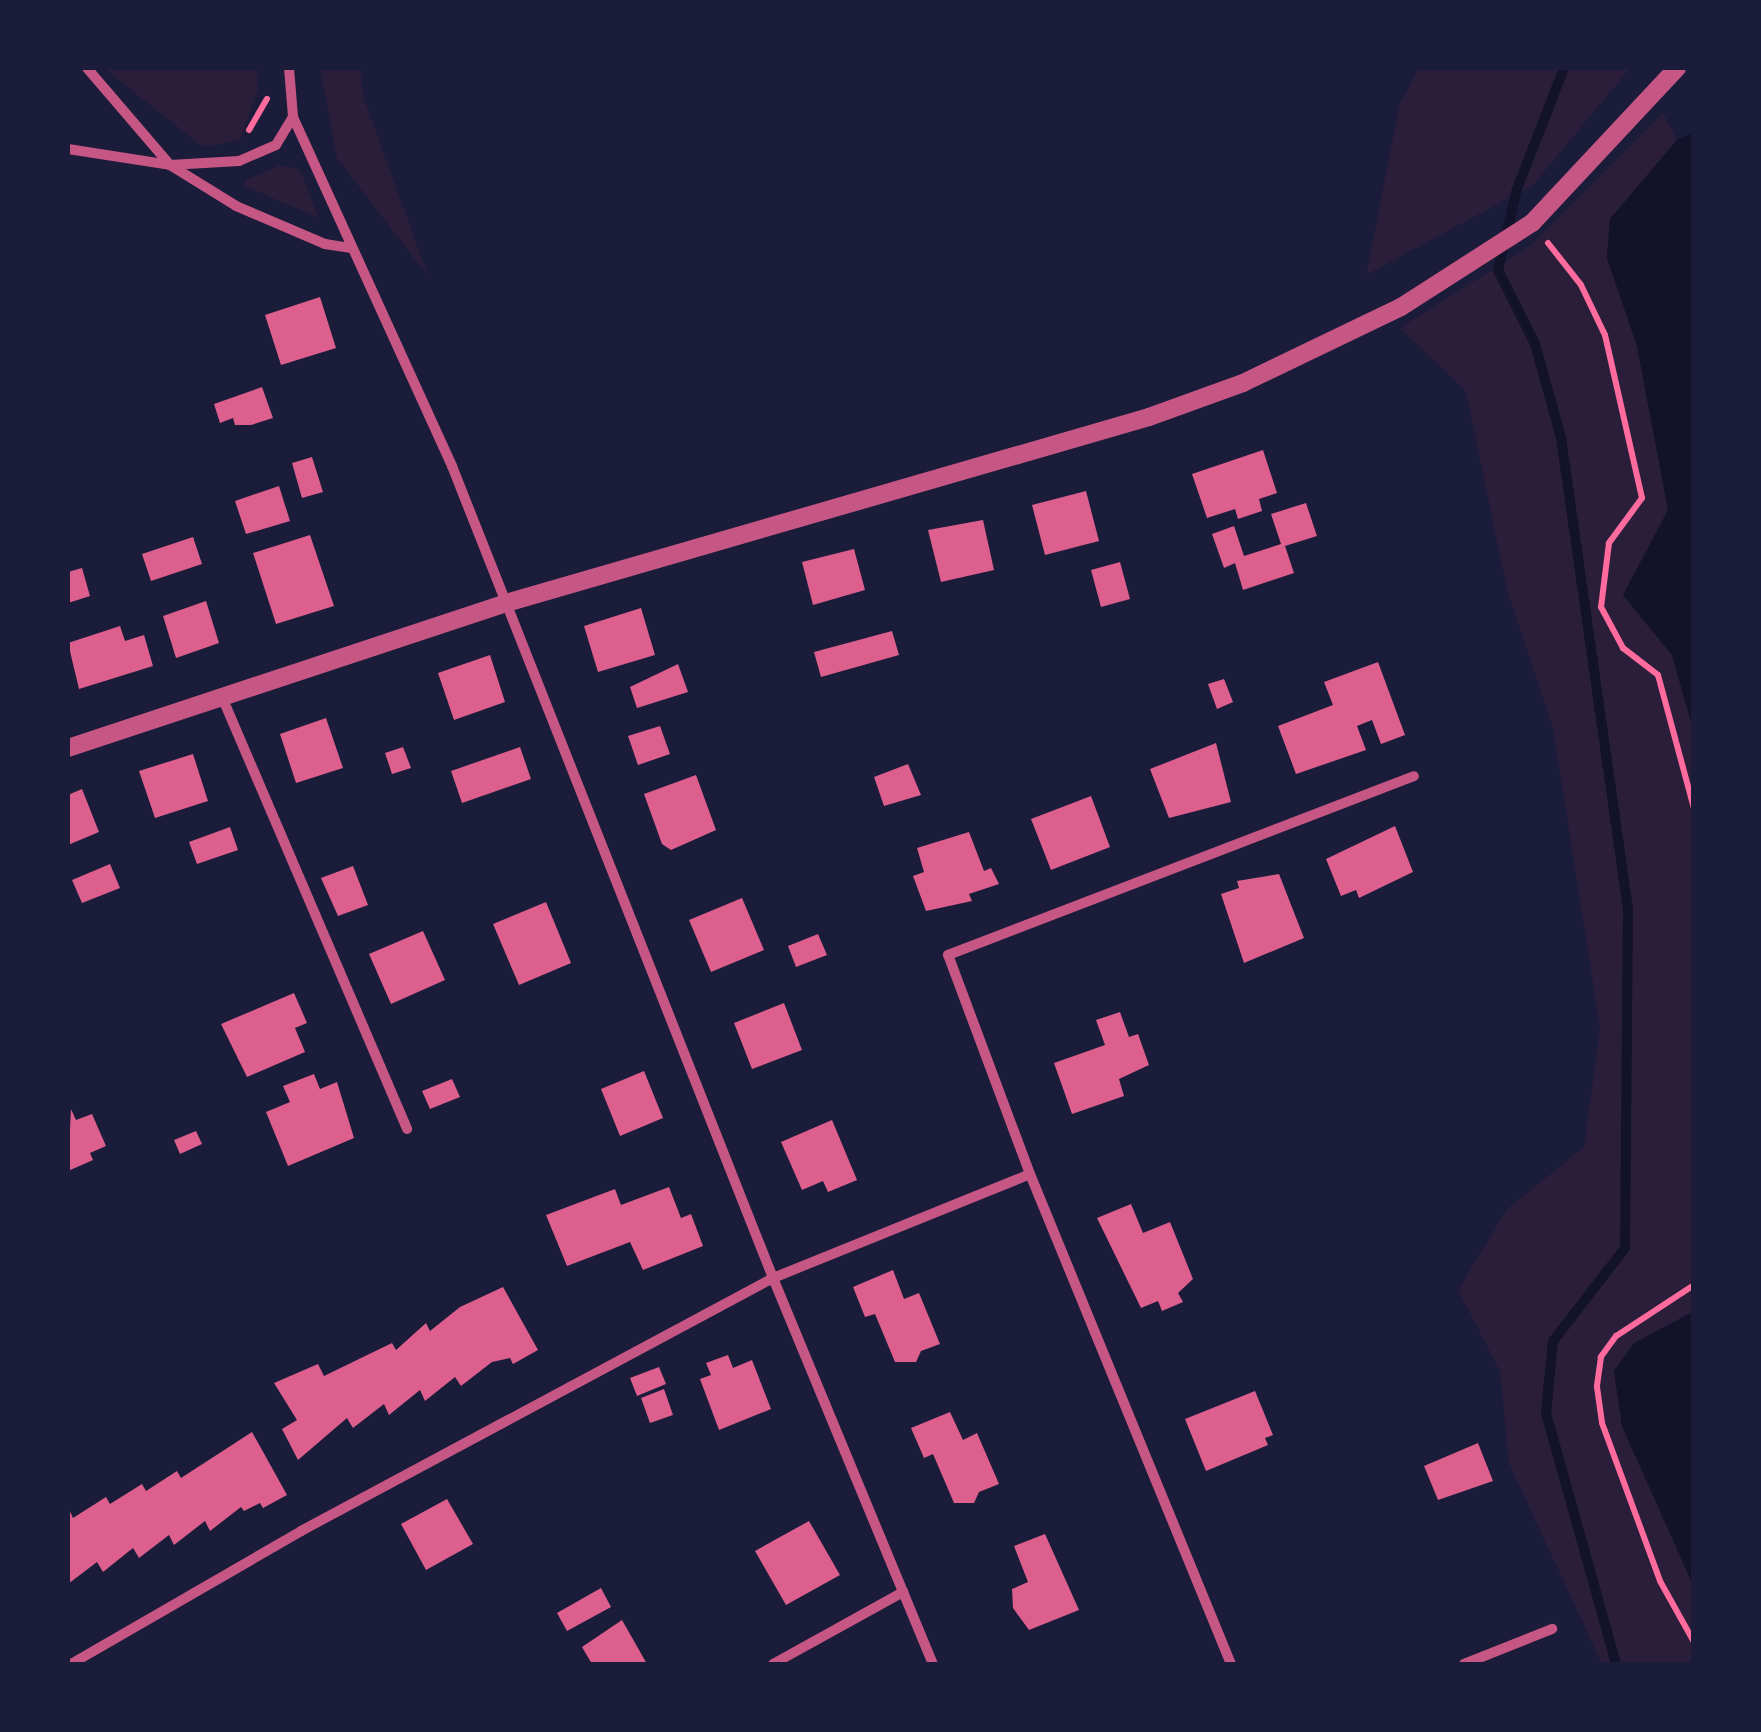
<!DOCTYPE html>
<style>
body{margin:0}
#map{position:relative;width:1761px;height:1732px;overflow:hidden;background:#1b1b3a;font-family:"Noto Sans",sans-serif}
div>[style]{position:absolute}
.green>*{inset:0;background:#2a1e3b}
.water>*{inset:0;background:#12122b}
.stream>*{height:10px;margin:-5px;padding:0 5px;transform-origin:5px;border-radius:5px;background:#12122b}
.building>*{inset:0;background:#dd5f8e}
.path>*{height:6px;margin:-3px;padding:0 3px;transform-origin:3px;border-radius:3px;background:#ff6b9d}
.minor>*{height:10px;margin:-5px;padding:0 5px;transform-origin:5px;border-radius:5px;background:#c65784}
.tertiary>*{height:18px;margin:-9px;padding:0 9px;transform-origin:9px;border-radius:9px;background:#c65784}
span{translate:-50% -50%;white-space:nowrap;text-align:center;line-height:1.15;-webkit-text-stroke:10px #1b1b3a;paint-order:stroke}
.frame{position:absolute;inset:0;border:70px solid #1b1b3a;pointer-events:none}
</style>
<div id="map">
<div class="green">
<div style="clip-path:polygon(104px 68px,257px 68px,258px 90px,240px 140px,203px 147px)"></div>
<div style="clip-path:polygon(320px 68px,360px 68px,363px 96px,428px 276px,337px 158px)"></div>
<div style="clip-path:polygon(1419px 68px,1630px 68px,1533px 185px,1366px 275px,1400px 103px)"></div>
<div style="clip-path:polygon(1663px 113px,1677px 140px,1610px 219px,1607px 258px,1637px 346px,1668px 510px,1623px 595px,1672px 655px,1693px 729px,1694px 1311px,1635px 1343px,1614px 1371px,1622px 1426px,1693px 1585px,1693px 1664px,1602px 1664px,1509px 1463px,1500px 1371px,1458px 1290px,1507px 1209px,1584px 1147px,1600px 1028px,1553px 728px,1507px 590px,1466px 391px,1400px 328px,1530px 246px)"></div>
<div style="clip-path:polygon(280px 165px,300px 170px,319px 218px,245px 186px,245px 180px)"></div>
</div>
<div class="water">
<div style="clip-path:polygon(1693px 133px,1693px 729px,1672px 655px,1623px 595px,1668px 510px,1637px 346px,1607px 258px,1610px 219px,1677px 140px)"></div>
<div style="clip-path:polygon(1693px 1312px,1693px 1311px,1693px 1585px,1622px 1426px,1614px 1371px,1634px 1343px)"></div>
</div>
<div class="stream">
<div style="left:1564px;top:68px;width:130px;rotate:111.2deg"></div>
<div style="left:1517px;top:189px;width:83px;rotate:103.2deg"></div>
<div style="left:1498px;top:270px;width:83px;rotate:63.4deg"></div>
<div style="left:1535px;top:344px;width:98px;rotate:74.5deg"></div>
<div style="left:1561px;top:438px;width:475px;rotate:81.9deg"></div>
<div style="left:1628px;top:908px;width:340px;rotate:90.5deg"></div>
<div style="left:1625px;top:1248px;width:118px;rotate:127.7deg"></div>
<div style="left:1553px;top:1341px;width:72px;rotate:95.6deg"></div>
<div style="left:1546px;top:1413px;width:261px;rotate:74.4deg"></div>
</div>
<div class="building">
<div style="clip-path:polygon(320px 297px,336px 348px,281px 365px,265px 315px)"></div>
<div style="clip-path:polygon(262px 387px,273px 418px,251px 425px,235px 425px,233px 418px,220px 423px,214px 404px)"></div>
<div style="clip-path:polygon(1263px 450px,1277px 493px,1259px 499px,1262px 511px,1238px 519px,1235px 509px,1207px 518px,1192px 474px)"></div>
<div style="clip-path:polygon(312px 457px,323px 492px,302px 498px,292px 463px)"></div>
<div style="clip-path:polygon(279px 486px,290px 521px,246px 534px,235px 501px)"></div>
<div style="clip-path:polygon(1086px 491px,1099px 541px,1045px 555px,1032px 505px)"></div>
<div style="clip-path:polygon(1306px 503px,1317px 536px,1285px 546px,1294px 573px,1243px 590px,1235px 563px,1224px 568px,1212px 534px,1234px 526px,1244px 556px,1281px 544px,1271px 514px)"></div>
<div style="clip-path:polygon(983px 520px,994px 570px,941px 582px,928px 530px)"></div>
<div style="clip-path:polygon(310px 535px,334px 606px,276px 624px,253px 553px)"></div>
<div style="clip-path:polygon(193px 537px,202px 564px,151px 581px,142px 554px)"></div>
<div style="clip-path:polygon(854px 549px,865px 590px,813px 605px,802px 562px)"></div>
<div style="clip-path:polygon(1120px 562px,1130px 599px,1101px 607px,1091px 570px)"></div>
<div style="clip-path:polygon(82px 568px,90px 596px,68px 603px,68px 572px)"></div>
<div style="clip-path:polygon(206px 601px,219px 643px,176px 658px,163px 616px)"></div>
<div style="clip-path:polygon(641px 608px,655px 655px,598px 672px,584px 626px)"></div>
<div style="clip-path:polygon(120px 626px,125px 641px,144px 635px,153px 666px,79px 689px,68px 643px)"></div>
<div style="clip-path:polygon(892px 631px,899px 655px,821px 677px,814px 652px)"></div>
<div style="clip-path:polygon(490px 655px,505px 702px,454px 720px,438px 673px)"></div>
<div style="clip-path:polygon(1378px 662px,1405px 735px,1381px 744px,1372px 720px,1357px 726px,1366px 750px,1296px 774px,1278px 726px,1333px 705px,1324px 682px)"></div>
<div style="clip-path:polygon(678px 664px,688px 692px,637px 708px,630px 687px)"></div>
<div style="clip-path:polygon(1224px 679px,1233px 702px,1217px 709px,1208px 684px)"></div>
<div style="clip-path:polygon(326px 718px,343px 768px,296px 783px,280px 734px)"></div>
<div style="clip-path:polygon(660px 726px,670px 754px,638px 765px,628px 736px)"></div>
<div style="clip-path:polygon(1216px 743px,1231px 802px,1169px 818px,1150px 769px)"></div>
<div style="clip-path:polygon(403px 747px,411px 768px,392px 774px,385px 753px)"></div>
<div style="clip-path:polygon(520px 747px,531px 779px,462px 803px,451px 771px)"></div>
<div style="clip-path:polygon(193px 754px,208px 801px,155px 818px,139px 771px)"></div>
<div style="clip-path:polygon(908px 764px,921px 795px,884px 806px,874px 777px)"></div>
<div style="clip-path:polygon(696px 775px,716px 830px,671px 850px,662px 844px,644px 794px)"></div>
<div style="clip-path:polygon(82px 789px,99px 832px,68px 845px,68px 795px)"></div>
<div style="clip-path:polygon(1091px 796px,1110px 847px,1051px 870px,1031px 819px)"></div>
<div style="clip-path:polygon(1395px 826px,1413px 872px,1359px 898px,1356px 890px,1341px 896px,1326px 859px)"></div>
<div style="clip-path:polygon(230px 827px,238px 850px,197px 864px,189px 842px)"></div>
<div style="clip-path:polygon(969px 832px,984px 871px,991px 868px,999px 884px,969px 894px,972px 901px,926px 911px,913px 876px,924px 872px,917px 848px)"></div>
<div style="clip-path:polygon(110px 864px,120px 888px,82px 903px,72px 880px)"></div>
<div style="clip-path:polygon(353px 866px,368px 905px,338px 916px,321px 878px)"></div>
<div style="clip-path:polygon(1279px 874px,1304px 938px,1244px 963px,1221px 894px,1239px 888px,1237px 881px)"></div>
<div style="clip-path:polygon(742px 898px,764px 950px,711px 972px,689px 920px)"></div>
<div style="clip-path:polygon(546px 902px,571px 963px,519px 985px,493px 924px)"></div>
<div style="clip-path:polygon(423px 931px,445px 980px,391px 1004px,369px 954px)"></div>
<div style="clip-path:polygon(818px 934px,827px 955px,796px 967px,788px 946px)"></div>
<div style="clip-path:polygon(294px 993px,307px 1023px,295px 1028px,305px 1052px,247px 1077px,221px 1024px)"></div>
<div style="clip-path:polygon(784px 1003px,802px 1050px,752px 1069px,734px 1023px)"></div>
<div style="clip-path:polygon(1120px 1012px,1129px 1037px,1138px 1034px,1149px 1065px,1119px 1079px,1124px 1096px,1072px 1114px,1054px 1063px,1105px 1045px,1096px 1020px)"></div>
<div style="clip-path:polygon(644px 1071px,663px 1118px,620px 1136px,601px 1089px)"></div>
<div style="clip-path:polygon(314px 1074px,320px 1089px,337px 1082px,354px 1138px,288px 1166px,266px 1112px,290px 1102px,283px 1086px)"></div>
<div style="clip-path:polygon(452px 1079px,460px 1097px,430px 1109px,422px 1091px)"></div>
<div style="clip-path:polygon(71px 1109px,76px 1120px,92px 1114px,106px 1146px,90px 1153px,93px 1160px,68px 1171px)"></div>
<div style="clip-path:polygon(832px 1120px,857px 1180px,828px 1192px,823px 1181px,802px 1190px,781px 1142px)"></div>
<div style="clip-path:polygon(196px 1131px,202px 1144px,180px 1154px,174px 1140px)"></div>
<div style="clip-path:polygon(669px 1187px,681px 1218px,691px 1214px,703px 1246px,643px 1270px,630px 1242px,567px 1266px,546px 1215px,615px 1189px,621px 1205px)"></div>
<div style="clip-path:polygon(1131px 1204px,1143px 1233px,1170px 1222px,1193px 1279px,1178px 1293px,1183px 1302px,1162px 1311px,1158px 1301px,1141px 1308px,1097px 1218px)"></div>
<div style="clip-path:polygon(893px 1270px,904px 1299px,919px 1293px,940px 1344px,921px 1351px,916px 1362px,895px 1362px,875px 1314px,865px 1317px,853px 1287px)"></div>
<div style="clip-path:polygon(503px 1287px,538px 1350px,513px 1364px,510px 1358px,492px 1362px,461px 1386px,455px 1377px,425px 1401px,420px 1390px,389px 1415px,384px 1404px,353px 1428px,347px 1418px,298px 1460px,282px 1429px,297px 1420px,274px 1383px,318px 1364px,324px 1376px,392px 1343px,396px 1350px,426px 1323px,430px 1331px,460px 1307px)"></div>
<div style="clip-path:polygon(728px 1355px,733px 1368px,752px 1360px,771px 1409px,719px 1430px,700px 1379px,711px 1375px,706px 1363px)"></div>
<div style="clip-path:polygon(659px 1367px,666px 1384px,637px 1396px,630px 1378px)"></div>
<div style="clip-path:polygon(664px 1389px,673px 1415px,650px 1423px,641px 1398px)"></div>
<div style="clip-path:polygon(1255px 1391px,1273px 1435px,1265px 1438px,1268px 1445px,1206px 1471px,1185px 1419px)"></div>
<div style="clip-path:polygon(950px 1412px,963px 1440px,977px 1433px,999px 1484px,979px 1492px,974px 1503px,954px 1503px,933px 1454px,924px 1458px,911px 1428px)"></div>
<div style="clip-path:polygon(252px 1432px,287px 1495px,263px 1508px,260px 1503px,244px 1511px,241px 1507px,210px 1531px,205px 1521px,174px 1545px,169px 1535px,139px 1558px,133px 1548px,103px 1572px,97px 1562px,68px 1584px,68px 1507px,73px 1518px,106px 1497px,110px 1504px,142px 1484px,146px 1491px,177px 1471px,181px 1478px)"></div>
<div style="clip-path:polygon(1478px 1443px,1493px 1481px,1438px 1500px,1424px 1466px)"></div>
<div style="clip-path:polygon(447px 1499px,473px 1544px,426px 1570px,401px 1524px)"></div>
<div style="clip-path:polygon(809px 1521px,840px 1575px,786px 1605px,755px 1551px)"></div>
<div style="clip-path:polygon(1045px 1534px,1079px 1610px,1029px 1630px,1013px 1608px,1012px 1589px,1028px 1582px,1014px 1546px)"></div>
<div style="clip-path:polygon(601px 1588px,611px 1607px,567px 1631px,557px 1613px)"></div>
<div style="clip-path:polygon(622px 1620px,647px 1664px,592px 1664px,582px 1647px)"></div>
</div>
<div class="path">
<div style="left:249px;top:130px;width:36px;rotate:-60deg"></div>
<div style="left:1548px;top:243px;width:53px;rotate:51.8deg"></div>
<div style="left:1581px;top:285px;width:55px;rotate:64.4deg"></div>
<div style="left:1605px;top:335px;width:167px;rotate:77.2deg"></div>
<div style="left:1642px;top:498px;width:56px;rotate:126.3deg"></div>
<div style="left:1609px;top:543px;width:64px;rotate:97.1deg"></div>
<div style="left:1601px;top:607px;width:47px;rotate:61.8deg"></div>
<div style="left:1623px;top:648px;width:44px;rotate:37.6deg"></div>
<div style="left:1658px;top:675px;width:138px;rotate:74.9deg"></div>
<div style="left:1694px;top:1285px;width:93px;rotate:146.8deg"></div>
<div style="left:1616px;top:1336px;width:26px;rotate:126deg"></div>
<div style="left:1601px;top:1357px;width:30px;rotate:98deg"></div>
<div style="left:1597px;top:1387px;width:36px;rotate:82deg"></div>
<div style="left:1602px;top:1423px;width:168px;rotate:69.8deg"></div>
<div style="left:1660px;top:1581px;width:70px;rotate:60.9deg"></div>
</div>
<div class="minor">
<div style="left:87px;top:68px;width:128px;rotate:49.4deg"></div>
<div style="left:170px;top:165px;width:78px;rotate:31.8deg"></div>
<div style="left:236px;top:206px;width:97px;rotate:23.1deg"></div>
<div style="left:325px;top:244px;width:25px;rotate:9deg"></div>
<div style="left:289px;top:68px;width:49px;rotate:85.3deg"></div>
<div style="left:293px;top:117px;width:384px;rotate:65.5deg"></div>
<div style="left:452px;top:466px;width:873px;rotate:68.43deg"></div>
<div style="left:773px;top:1278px;width:418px;rotate:67.5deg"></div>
<div style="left:68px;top:149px;width:103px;rotate:8.9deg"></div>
<div style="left:170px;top:165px;width:69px;rotate:-3.3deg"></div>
<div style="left:239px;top:161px;width:40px;rotate:-23.4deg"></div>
<div style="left:276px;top:145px;width:33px;rotate:-59deg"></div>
<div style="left:222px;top:697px;width:470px;rotate:66.8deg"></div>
<div style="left:1030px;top:1174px;width:530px;rotate:67.7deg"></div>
<div style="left:71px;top:1664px;width:266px;rotate:-30deg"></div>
<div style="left:301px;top:1531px;width:536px;rotate:-28.19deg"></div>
<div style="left:773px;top:1278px;width:277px;rotate:-22deg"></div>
<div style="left:1030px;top:1174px;width:234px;rotate:-110.5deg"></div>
<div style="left:948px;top:955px;width:499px;rotate:-21deg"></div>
<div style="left:773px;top:1664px;width:149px;rotate:-29deg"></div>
<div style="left:1464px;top:1664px;width:95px;rotate:-21.7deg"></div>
</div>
<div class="tertiary">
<div style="left:68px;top:748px;width:461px;rotate:-18.3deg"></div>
<div style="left:506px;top:603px;width:669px;rotate:-16.13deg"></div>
<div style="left:1149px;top:417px;width:100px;rotate:-19.9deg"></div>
<div style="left:1243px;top:383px;width:175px;rotate:-25.7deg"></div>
<div style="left:1401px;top:307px;width:156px;rotate:-32.7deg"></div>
<div style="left:1532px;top:223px;width:212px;rotate:-46.9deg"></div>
</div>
<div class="frame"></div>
</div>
